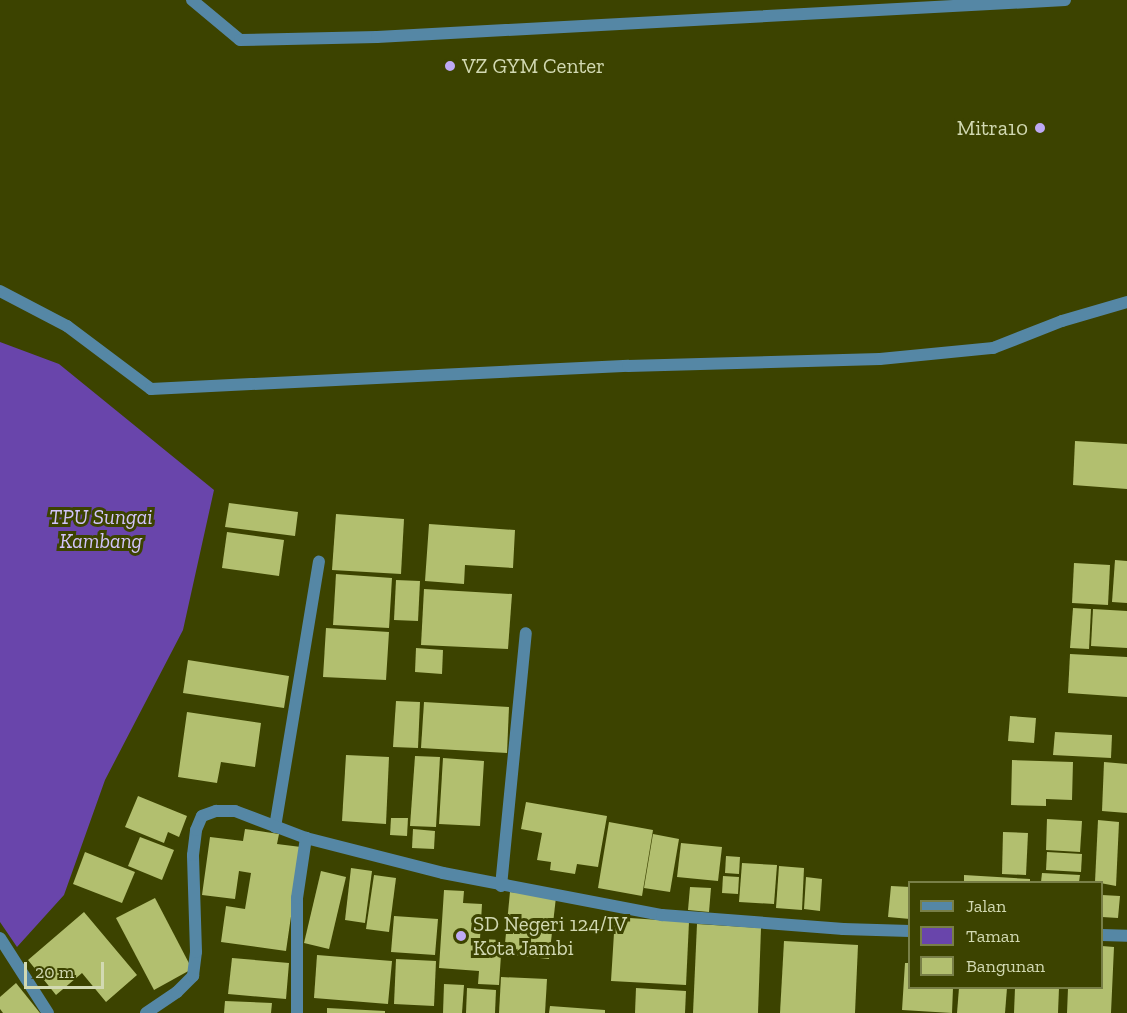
<!DOCTYPE html>
<style>
body{margin:0}
#map{position:relative;width:1127px;height:1013px;overflow:hidden;background:#3c4300;font-family:"Zilla Slab",serif}
div>[style]{position:absolute}
.green>*{inset:0;background:#6945ab}
.building>*{inset:0;background:#b2bf6f}
.lane>*{height:12px;margin:-6px;padding:0 6px;transform-origin:6px;border-radius:6px;background:#5587a5}
.street>*{height:12px;margin:-6px;padding:0 6px;transform-origin:6px;border-radius:6px;background:#5587a5}
.dots>*{width:16px;height:16px;translate:-50% -50%;box-sizing:border-box;border:3px solid #3c4300;border-radius:50%}
span{translate:-50% -50%;white-space:nowrap;text-align:center;line-height:1.15;-webkit-text-stroke:6px #3c4300;paint-order:stroke}
.poi-label{font-size:21px;color:#d2d9b2}
.left{translate:0 -50%;text-align:left}
.right{translate:-100% -50%;text-align:right}
.park-label{font-size:21px;color:#d2c5fa;font-style:italic}
.legend{position:absolute;left:908px;top:881px;width:195px;height:108px;box-sizing:border-box;background:#3c4300;border:2px solid #787f47;margin:0;padding:8px 10px;list-style:none;font-size:18px;color:#d2d9b2}
.legend li{display:flex;align-items:center;gap:12px;height:30px}
.legend b{width:30px;border:2px solid #787f47}
.scale{position:absolute;left:24px;top:962px;width:80px;height:27px;box-sizing:border-box;border:3px solid #d2d9b2;border-top:0;padding-left:8px;font-size:18px;line-height:21px;white-space:nowrap;color:#d2d9b2;-webkit-text-stroke:4px #3c4300;paint-order:stroke}
</style>
<div id="map">
<div class="green">
<div style="clip-path:polygon(0 342px,59px 364px,214px 490px,183px 630px,105px 780px,64px 895px,17px 947px,0 922px)"></div>
</div>
<div class="building">
<div style="clip-path:polygon(1075px 441px,1127px 444px,1127px 489px,1073px 485px)"></div>
<div style="clip-path:polygon(229px 503px,298px 512px,295px 536px,225px 527px)"></div>
<div style="clip-path:polygon(336px 514px,404px 519px,401px 574px,332px 570px)"></div>
<div style="clip-path:polygon(429px 524px,515px 530px,513px 568px,465px 565px,464px 584px,425px 581px)"></div>
<div style="clip-path:polygon(227px 532px,284px 540px,279px 576px,222px 568px)"></div>
<div style="clip-path:polygon(1115px 560px,1127px 561px,1127px 603px,1112px 602px)"></div>
<div style="clip-path:polygon(1074px 563px,1110px 565px,1108px 605px,1072px 603px)"></div>
<div style="clip-path:polygon(336px 574px,392px 578px,389px 628px,333px 625px)"></div>
<div style="clip-path:polygon(396px 580px,420px 581px,418px 621px,394px 620px)"></div>
<div style="clip-path:polygon(424px 589px,512px 594px,508px 649px,421px 645px)"></div>
<div style="clip-path:polygon(1073px 608px,1091px 609px,1089px 649px,1070px 648px)"></div>
<div style="clip-path:polygon(1093px 609px,1127px 611px,1127px 648px,1091px 646px)"></div>
<div style="clip-path:polygon(326px 628px,389px 632px,386px 680px,323px 677px)"></div>
<div style="clip-path:polygon(416px 648px,443px 650px,442px 674px,415px 672px)"></div>
<div style="clip-path:polygon(1070px 654px,1127px 657px,1127px 697px,1068px 693px)"></div>
<div style="clip-path:polygon(188px 660px,289px 676px,284px 708px,183px 693px)"></div>
<div style="clip-path:polygon(396px 701px,420px 702px,418px 748px,393px 747px)"></div>
<div style="clip-path:polygon(424px 702px,509px 707px,507px 753px,421px 748px)"></div>
<div style="clip-path:polygon(187px 712px,261px 723px,255px 767px,221px 762px,217px 783px,178px 777px)"></div>
<div style="clip-path:polygon(1010px 716px,1036px 718px,1034px 743px,1008px 741px)"></div>
<div style="clip-path:polygon(1055px 732px,1112px 735px,1111px 758px,1053px 755px)"></div>
<div style="clip-path:polygon(346px 755px,389px 757px,386px 824px,342px 821px)"></div>
<div style="clip-path:polygon(415px 756px,440px 757px,436px 827px,410px 826px)"></div>
<div style="clip-path:polygon(443px 758px,484px 761px,480px 826px,439px 824px)"></div>
<div style="clip-path:polygon(1012px 760px,1073px 762px,1072px 800px,1046px 799px,1046px 806px,1011px 805px)"></div>
<div style="clip-path:polygon(1104px 762px,1127px 764px,1127px 813px,1102px 811px)"></div>
<div style="clip-path:polygon(138px 796px,187px 816px,179px 837px,168px 832px,164px 843px,125px 827px)"></div>
<div style="clip-path:polygon(526px 802px,607px 816px,598px 867px,577px 864px,575px 874px,550px 870px,551px 862px,537px 860px,542px 833px,521px 829px)"></div>
<div style="clip-path:polygon(391px 818px,408px 818px,407px 836px,390px 835px)"></div>
<div style="clip-path:polygon(1047px 819px,1082px 821px,1080px 852px,1046px 850px)"></div>
<div style="clip-path:polygon(1098px 820px,1119px 822px,1116px 886px,1095px 882px)"></div>
<div style="clip-path:polygon(609px 822px,653px 830px,642px 896px,598px 888px)"></div>
<div style="clip-path:polygon(245px 829px,279px 834px,277px 844px,301px 847px,286px 951px,221px 942px,226px 906px,245px 909px,251px 873px,239px 871px,235px 899px,202px 895px,210px 837px,243px 841px)"></div>
<div style="clip-path:polygon(413px 829px,435px 831px,434px 849px,412px 848px)"></div>
<div style="clip-path:polygon(1003px 832px,1028px 833px,1026px 875px,1002px 874px)"></div>
<div style="clip-path:polygon(653px 834px,679px 839px,670px 892px,644px 888px)"></div>
<div style="clip-path:polygon(140px 837px,174px 850px,162px 880px,128px 866px)"></div>
<div style="clip-path:polygon(681px 843px,722px 847px,718px 881px,677px 877px)"></div>
<div style="clip-path:polygon(85px 852px,135px 872px,122px 903px,73px 884px)"></div>
<div style="clip-path:polygon(1047px 852px,1082px 854px,1081px 872px,1046px 870px)"></div>
<div style="clip-path:polygon(726px 856px,740px 857px,739px 874px,725px 873px)"></div>
<div style="clip-path:polygon(742px 863px,777px 865px,774px 904px,739px 902px)"></div>
<div style="clip-path:polygon(779px 866px,804px 868px,802px 910px,776px 908px)"></div>
<div style="clip-path:polygon(351px 868px,372px 871px,365px 923px,345px 920px)"></div>
<div style="clip-path:polygon(321px 871px,346px 877px,329px 949px,304px 943px)"></div>
<div style="clip-path:polygon(1042px 873px,1080px 875px,1079px 882px,1041px 882px)"></div>
<div style="clip-path:polygon(374px 875px,396px 878px,389px 932px,366px 929px)"></div>
<div style="clip-path:polygon(964px 875px,1030px 879px,1030px 882px,964px 882px)"></div>
<div style="clip-path:polygon(723px 876px,739px 877px,738px 894px,722px 893px)"></div>
<div style="clip-path:polygon(806px 877px,822px 879px,820px 911px,804px 909px)"></div>
<div style="clip-path:polygon(891px 886px,910px 887px,910px 919px,888px 917px)"></div>
<div style="clip-path:polygon(690px 887px,711px 888px,709px 912px,688px 910px)"></div>
<div style="clip-path:polygon(444px 890px,464px 891px,463px 903px,482px 904px,480px 939px,502px 940px,499px 985px,478px 984px,479px 971px,439px 968px)"></div>
<div style="clip-path:polygon(510px 892px,556px 897px,549px 959px,504px 954px)"></div>
<div style="clip-path:polygon(1102px 895px,1120px 896px,1118px 918px,1102px 917px)"></div>
<div style="clip-path:polygon(155px 898px,192px 969px,154px 990px,116px 918px)"></div>
<div style="clip-path:polygon(84px 912px,137px 975px,106px 1002px,82px 973px,56px 995px,28px 960px)"></div>
<div style="clip-path:polygon(394px 916px,438px 919px,435px 955px,391px 952px)"></div>
<div style="clip-path:polygon(615px 917px,689px 922px,686px 985px,611px 981px)"></div>
<div style="clip-path:polygon(697px 924px,761px 928px,758px 1013px,693px 1013px)"></div>
<div style="clip-path:polygon(784px 941px,858px 945px,855px 1013px,780px 1013px)"></div>
<div style="clip-path:polygon(1102px 946px,1114px 947px,1111px 1013px,1067px 1013px,1068px 988px,1102px 988px)"></div>
<div style="clip-path:polygon(317px 955px,392px 961px,388px 1004px,314px 998px)"></div>
<div style="clip-path:polygon(232px 958px,289px 963px,286px 999px,228px 994px)"></div>
<div style="clip-path:polygon(396px 959px,436px 961px,434px 1006px,394px 1004px)"></div>
<div style="clip-path:polygon(905px 963px,910px 963px,910px 988px,953px 988px,952px 1013px,902px 1010px)"></div>
<div style="clip-path:polygon(501px 977px,547px 979px,545px 1013px,499px 1013px)"></div>
<div style="clip-path:polygon(16px 983px,40px 1013px,3px 1013px,0 1009px,0 997px)"></div>
<div style="clip-path:polygon(444px 984px,464px 985px,462px 1013px,443px 1013px)"></div>
<div style="clip-path:polygon(467px 988px,496px 990px,495px 1013px,466px 1013px)"></div>
<div style="clip-path:polygon(636px 988px,686px 991px,685px 1013px,635px 1013px)"></div>
<div style="clip-path:polygon(959px 988px,1007px 988px,1005px 1013px,957px 1013px)"></div>
<div style="clip-path:polygon(1015px 988px,1059px 988px,1058px 1013px,1014px 1013px)"></div>
<div style="clip-path:polygon(225px 1001px,272px 1003px,271px 1013px,224px 1013px)"></div>
<div style="clip-path:polygon(550px 1006px,605px 1010px,605px 1013px,549px 1013px)"></div>
<div style="clip-path:polygon(327px 1008px,385px 1011px,385px 1013px,327px 1013px)"></div>
</div>
<div class="lane">
<div style="left:192px;top:0;width:62px;rotate:39.8deg"></div>
<div style="left:240px;top:40px;width:137px;rotate:-1.3deg"></div>
<div style="left:377px;top:37px;width:689px;rotate:-3.08deg"></div>
<div style="left:0;top:291px;width:76px;rotate:27.6deg"></div>
<div style="left:67px;top:326px;width:105px;rotate:36.9deg"></div>
<div style="left:151px;top:389px;width:478px;rotate:-2.8deg"></div>
<div style="left:628px;top:366px;width:252px;rotate:-1.6deg"></div>
<div style="left:880px;top:359px;width:114px;rotate:-5.6deg"></div>
<div style="left:993px;top:348px;width:74px;rotate:-21.4deg"></div>
<div style="left:1062px;top:321px;width:68px;rotate:-16.3deg"></div>
</div>
<div class="street">
<div style="left:275px;top:827px;width:269px;rotate:-80.6deg"></div>
<div style="left:501px;top:886px;width:254px;rotate:-84.4deg"></div>
<div style="left:1102px;top:935px;width:25px;rotate:2deg"></div>
<div style="left:0;top:938px;width:89px;rotate:57.4deg"></div>
<div style="left:146px;top:1013px;width:37px;rotate:-34deg"></div>
<div style="left:177px;top:992px;width:23px;rotate:-45deg"></div>
<div style="left:193px;top:976px;width:24px;rotate:-83deg"></div>
<div style="left:196px;top:952px;width:97px;rotate:-91.8deg"></div>
<div style="left:193px;top:855px;width:25px;rotate:-83deg"></div>
<div style="left:196px;top:830px;width:15px;rotate:-67deg"></div>
<div style="left:202px;top:816px;width:15px;rotate:-20deg"></div>
<div style="left:216px;top:811px;width:19px"></div>
<div style="left:235px;top:811px;width:76px;rotate:20.8deg"></div>
<div style="left:306px;top:838px;width:141px;rotate:14.3deg"></div>
<div style="left:443px;top:873px;width:223px;rotate:10.9deg"></div>
<div style="left:662px;top:915px;width:182px;rotate:4.4deg"></div>
<div style="left:843px;top:929px;width:67px;rotate:1.7deg"></div>
<div style="left:297px;top:1013px;width:115px;rotate:-90deg"></div>
<div style="left:297px;top:898px;width:61px;rotate:-81.5deg"></div>
</div>
<div class="dots">
<div style="left:450px;top:66px;background:#bea9f5"></div>
<div style="left:1040px;top:128px;background:#bea9f5"></div>
<div style="left:461px;top:936px;background:#bea9f5"></div>
</div>
<div class="poi-label">
<span class="left" style="left:462px;top:66px">VZ GYM Center</span>
<span class="right" style="left:1028px;top:128px">Mitra10</span>
<span class="left" style="left:473px;top:936px">SD Negeri 124/IV<br>Kota Jambi</span>
</div>
<div class="park-label">
<span style="left:101px;top:529px">TPU Sungai<br>Kambang</span>
</div>
<ul class="legend">
<li><b style="height:8px;background:#5587a5"></b>Jalan</li>
<li><b style="height:16px;background:#6945ab"></b>Taman</li>
<li><b style="height:16px;background:#b2bf6f"></b>Bangunan</li>
</ul>
<div class="scale">20 m</div>
</div>
